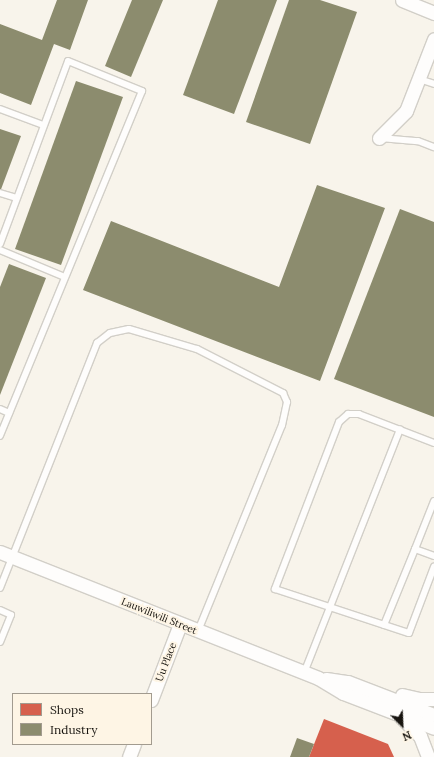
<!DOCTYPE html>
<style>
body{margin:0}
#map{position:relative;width:434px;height:757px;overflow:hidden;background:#f8f4eb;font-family:Lora,serif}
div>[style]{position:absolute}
.shops>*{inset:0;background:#d6604d}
.industry>*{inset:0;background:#8c8c6e}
.roads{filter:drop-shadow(1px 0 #d2cfc8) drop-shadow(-1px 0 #d2cfc8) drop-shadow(0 1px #d2cfc8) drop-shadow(0 -1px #d2cfc8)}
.lane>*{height:6px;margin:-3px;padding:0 3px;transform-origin:3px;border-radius:3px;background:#fefdfc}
.street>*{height:13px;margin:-6.5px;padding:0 6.5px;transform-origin:6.5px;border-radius:6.5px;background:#fefdfc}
span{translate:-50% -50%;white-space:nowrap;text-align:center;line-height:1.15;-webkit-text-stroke:4px #fef5e5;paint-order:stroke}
.street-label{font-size:10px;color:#17140f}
.legend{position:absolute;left:12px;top:693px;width:140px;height:52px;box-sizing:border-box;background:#fef5e5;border:1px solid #a29b8f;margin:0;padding:5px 7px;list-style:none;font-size:12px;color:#17140f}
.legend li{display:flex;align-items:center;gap:8px;height:20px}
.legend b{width:20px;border:1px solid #a29b8f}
.north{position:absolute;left:382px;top:705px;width:40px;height:40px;-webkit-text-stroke:3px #fef5e5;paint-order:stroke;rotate:156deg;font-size:11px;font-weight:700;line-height:16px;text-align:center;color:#17140f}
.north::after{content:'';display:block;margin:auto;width:14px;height:18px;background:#17140f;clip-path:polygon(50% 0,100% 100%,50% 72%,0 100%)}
</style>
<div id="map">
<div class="shops">
<div style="clip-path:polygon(324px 719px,388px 744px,394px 757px,309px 757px)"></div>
</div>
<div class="industry">
<div style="clip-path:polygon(57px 0,88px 0,70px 50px,54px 44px,31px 105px,0 93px,0 24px,42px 40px)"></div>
<div style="clip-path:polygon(132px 0,163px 0,131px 77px,105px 66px)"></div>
<div style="clip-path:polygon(218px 0,277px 0,234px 114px,183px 95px)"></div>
<div style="clip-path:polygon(289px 0,320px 0,357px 12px,310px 144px,246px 122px)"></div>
<div style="clip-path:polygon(76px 81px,123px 97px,61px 265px,15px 249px)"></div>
<div style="clip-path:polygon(0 129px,21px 136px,0 192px)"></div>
<div style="clip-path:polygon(317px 185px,385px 208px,320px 381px,83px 290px,111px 221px,279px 287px)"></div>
<div style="clip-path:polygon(400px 209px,434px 222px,434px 417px,334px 379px)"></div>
<div style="clip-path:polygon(9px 264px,46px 278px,0 395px,0 287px)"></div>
<div style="clip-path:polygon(297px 738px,314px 744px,309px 757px,290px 757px)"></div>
</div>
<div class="roads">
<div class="lane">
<div style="left:419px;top:79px;width:16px;rotate:18deg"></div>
<div style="left:0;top:109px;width:46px;rotate:20.4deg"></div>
<div style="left:380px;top:138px;width:38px;rotate:5deg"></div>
<div style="left:418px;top:141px;width:17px;rotate:21deg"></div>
<div style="left:0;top:193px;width:17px;rotate:17deg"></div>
<div style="left:0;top:244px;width:195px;rotate:-69.6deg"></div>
<div style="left:68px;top:61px;width:80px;rotate:22.1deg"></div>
<div style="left:142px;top:91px;width:373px;rotate:112.4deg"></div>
<div style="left:0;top:250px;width:70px;rotate:22.6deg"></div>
<div style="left:0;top:409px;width:10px;rotate:24deg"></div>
<div style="left:434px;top:443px;width:80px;rotate:-158.9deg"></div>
<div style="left:359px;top:414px;width:11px;rotate:180deg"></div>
<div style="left:348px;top:414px;width:12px;rotate:138deg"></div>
<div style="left:339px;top:422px;width:179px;rotate:111deg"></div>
<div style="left:275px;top:589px;width:141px;rotate:18.2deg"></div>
<div style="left:409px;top:633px;width:71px;rotate:-69.3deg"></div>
<div style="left:434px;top:501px;width:52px;rotate:111.6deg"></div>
<div style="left:415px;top:549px;width:20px;rotate:20deg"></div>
<div style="left:0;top:588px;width:264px;rotate:-68.4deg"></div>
<div style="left:97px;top:343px;width:16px;rotate:-38deg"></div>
<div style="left:110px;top:333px;width:19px;rotate:-12deg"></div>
<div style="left:129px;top:329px;width:71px;rotate:16.4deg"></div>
<div style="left:197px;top:349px;width:97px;rotate:27.1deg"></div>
<div style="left:283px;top:393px;width:10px;rotate:66deg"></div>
<div style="left:287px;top:402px;width:24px;rotate:102deg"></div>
<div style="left:282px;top:425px;width:222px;rotate:112.2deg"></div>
<div style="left:0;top:610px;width:12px;rotate:24deg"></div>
<div style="left:11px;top:615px;width:29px;rotate:112deg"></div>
<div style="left:384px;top:625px;width:82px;rotate:-67.8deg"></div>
<div style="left:304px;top:673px;width:262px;rotate:-68.5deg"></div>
</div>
<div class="street">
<div style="left:402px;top:0;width:35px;rotate:22deg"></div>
<div style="left:379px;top:138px;width:38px;rotate:-45deg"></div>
<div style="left:406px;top:111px;width:77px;rotate:-68.7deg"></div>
<div style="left:0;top:552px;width:342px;rotate:21.6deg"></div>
<div style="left:318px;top:678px;width:29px;rotate:31deg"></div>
<div style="left:343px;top:693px;width:97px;rotate:21deg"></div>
<div style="left:326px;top:679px;width:22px;rotate:8deg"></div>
<div style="left:348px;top:682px;width:92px;rotate:21deg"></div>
<div style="left:402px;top:695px;width:18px;rotate:13deg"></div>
<div style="left:420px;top:699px;width:14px"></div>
<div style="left:151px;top:700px;width:81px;rotate:-69.1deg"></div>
<div style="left:401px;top:717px;width:27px;rotate:45deg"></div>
<div style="left:420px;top:736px;width:22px;rotate:69deg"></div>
<div style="left:129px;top:757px;width:14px;rotate:-69deg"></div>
</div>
</div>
<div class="street-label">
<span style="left:159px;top:616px;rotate:22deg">Lauwiliwili Street</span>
<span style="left:166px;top:662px;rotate:-69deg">Uu Place</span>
</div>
<ul class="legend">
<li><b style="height:11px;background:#d6604d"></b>Shops</li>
<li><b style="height:11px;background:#8c8c6e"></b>Industry</li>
</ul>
<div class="north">N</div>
</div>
